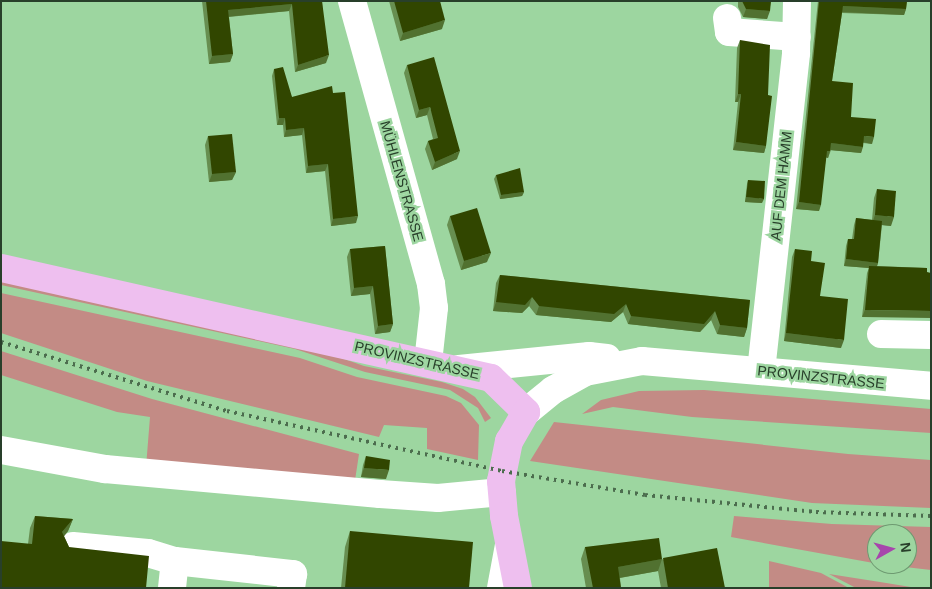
<!DOCTYPE html>
<meta charset="utf-8">
<style>
body{margin:0}
#map{position:relative;width:932px;height:589px;overflow:hidden;background:#9dd6a0;font-family:Helvetica,sans-serif}
div>[style]{position:absolute}
.green>*{inset:0;background:#c38b85}
.minor>*{height:28px;margin:-14px;padding:0 14px;transform-origin:14px;border-radius:14px;background:#fff}
.major>*{height:28px;margin:-14px;padding:0 14px;transform-origin:14px;border-radius:14px;background:#eebfef}
.rail>*{height:4px;margin-top:-2px;transform-origin:0;background:repeating-linear-gradient(90deg,#4c6d4e 0 2.5px,transparent 0 7.5px)}
.wall>*{inset:0;background:#678e50}
.shaded-wall>*{inset:0;background:#517130}
.building>*{inset:0;background:#314600}
span{translate:-50% -50%;white-space:nowrap;text-align:center;line-height:1.15;-webkit-text-stroke:5px #9dd6a0;paint-order:stroke}
.street-label{font-size:14px;color:#283f2a}
.frame{position:absolute;inset:0;border:2px solid #283f2a;pointer-events:none}
.north{position:absolute;left:867px;top:524px;width:50px;height:50px;box-sizing:border-box;background:#9dd6a0;border:1px solid #6e9a71;border-radius:50%;rotate:83deg;font-size:14px;font-weight:700;line-height:20px;text-align:center;color:#283f2a}
.north::after{content:'';display:block;margin:auto;width:18px;height:22px;background:#a745ac;clip-path:polygon(50% 0,100% 100%,50% 72%,0 100%)}
</style>
<div id="map">
<div class="green">
<div style="clip-path:polygon(1px 279px,307px 346px,364px 366px,442px 382px,463px 389px,475px 397px,491px 418px,485px 422px,478px 408px,450px 390px,365px 372px,295px 349px,15px 288px,1px 285px)"></div>
<div style="clip-path:polygon(1px 293px,300px 358px,357px 377px,446px 396px,461px 403px,479px 425px,478px 460px,427px 449px,427px 428px,384px 425px,379px 437px,147px 381px,7px 335px,1px 333px)"></div>
<div style="clip-path:polygon(1px 351px,152px 399px,359px 454px,354px 487px,146px 467px,150px 417px,117px 412px,1px 375px)"></div>
<div style="clip-path:polygon(704px 390px,931px 409px,931px 433px,692px 417px,613px 407px,582px 414px,601px 400px,639px 391px)"></div>
<div style="clip-path:polygon(554px 422px,848px 454px,931px 460px,931px 508px,812px 503px,530px 461px)"></div>
<div style="clip-path:polygon(evenodd,734px 516px,832px 524px,931px 527px,931px 570px,879px 564px,731px 537px,734px 516px,877px 534px,907px 534px,907px 564px,877px 564px,877px 534px)"></div>
<div style="clip-path:polygon(769px 561px,821px 573px,849px 588px,769px 588px)"></div>
<div style="clip-path:polygon(829px 574px,880px 582px,917px 588px,856px 588px)"></div>
</div>
<div class="minor">
<div style="left:352px;top:1px;width:294px;rotate:74.4deg"></div>
<div style="left:431px;top:284px;width:24px;rotate:83deg"></div>
<div style="left:434px;top:308px;width:54px;rotate:96.3deg"></div>
<div style="left:727px;top:18px;width:14px;rotate:82deg"></div>
<div style="left:729px;top:32px;width:68px;rotate:4.2deg"></div>
<div style="left:881px;top:334px;width:50px;rotate:1.1deg"></div>
<div style="left:459px;top:369px;width:131px;rotate:-5.7deg"></div>
<div style="left:589px;top:356px;width:18px;rotate:6deg"></div>
<div style="left:761px;top:371px;width:320px;rotate:-83.7deg"></div>
<div style="left:796px;top:53px;width:52px;rotate:-88.9deg"></div>
<div style="left:526px;top:412px;width:35px;rotate:-39deg"></div>
<div style="left:553px;top:390px;width:37px;rotate:-29deg"></div>
<div style="left:585px;top:372px;width:58px;rotate:-10.9deg"></div>
<div style="left:642px;top:361px;width:290px;rotate:4.9deg"></div>
<div style="left:1px;top:450px;width:106px;rotate:10.4deg"></div>
<div style="left:105px;top:469px;width:276px;rotate:5.2deg"></div>
<div style="left:380px;top:494px;width:58px;rotate:3.9deg"></div>
<div style="left:438px;top:498px;width:64px;rotate:-5.4deg"></div>
<div style="left:73px;top:546px;width:75px;rotate:5.3deg"></div>
<div style="left:148px;top:553px;width:28px;rotate:17deg"></div>
<div style="left:172px;top:588px;width:27px;rotate:-84deg"></div>
<div style="left:175px;top:561px;width:119px;rotate:6.3deg"></div>
<div style="left:293px;top:574px;width:14px;rotate:98deg"></div>
<div style="left:501px;top:588px;width:44px;rotate:-79.5deg"></div>
</div>
<div class="major">
<div style="left:1px;top:268px;width:502px;rotate:12.65deg"></div>
<div style="left:491px;top:378px;width:49px;rotate:44.2deg"></div>
<div style="left:526px;top:412px;width:34px;rotate:120deg"></div>
<div style="left:509px;top:441px;width:41px;rotate:101.3deg"></div>
<div style="left:501px;top:481px;width:35px;rotate:85deg"></div>
<div style="left:504px;top:516px;width:73px;rotate:79deg"></div>
</div>
<div class="rail">
<div style="left:1px;top:342px;width:236px;rotate:17deg"></div>
<div style="left:227px;top:411px;width:281px;rotate:12.3deg"></div>
<div style="left:502px;top:471px;width:145px;rotate:9.5deg"></div>
<div style="left:645px;top:495px;width:172px;rotate:5.7deg"></div>
<div style="left:816px;top:512px;width:115px;rotate:2deg"></div>
</div>
<div class="wall">
<div style="clip-path:polygon(202px 1px,322px 1px,326px 63px,295px 72px,289px 11px,229px 17px,233px 54px,230px 62px,209px 64px)"></div>
<div style="clip-path:polygon(389px 1px,440px 1px,442px 29px,400px 41px)"></div>
<div style="clip-path:polygon(738px 1px,771px 1px,767px 19px,743px 17px,738px 7px)"></div>
<div style="clip-path:polygon(818px 1px,907px 1px,906px 9px,904px 15px,842px 13px,832px 81px,851px 117px,872px 144px,863px 143px,861px 153px,831px 150px,828px 158px,826px 157px,819px 211px,796px 209px)"></div>
<div style="clip-path:polygon(740px 40px,768px 95px,766px 146px,764px 153px,733px 150px,738px 102px,735px 102px,737px 48px)"></div>
<div style="clip-path:polygon(407px 65px,457px 159px,432px 170px,425px 149px,428px 141px,433px 139px,427px 115px,416px 118px,404px 73px)"></div>
<div style="clip-path:polygon(274px 69px,292px 97px,333px 93px,356px 223px,331px 226px,325px 171px,306px 173px,302px 135px,284px 137px,283px 125px,277px 125px,272px 76px)"></div>
<div style="clip-path:polygon(208px 136px,236px 172px,232px 180px,209px 182px,205px 145px)"></div>
<div style="clip-path:polygon(496px 175px,524px 192px,522px 196px,500px 199px,494px 179px)"></div>
<div style="clip-path:polygon(748px 180px,762px 203px,745px 202px,747px 184px)"></div>
<div style="clip-path:polygon(877px 189px,891px 226px,882px 225px,878px 263px,877px 266px,927px 268px,862px 317px,867px 273px,869px 268px,844px 266px,846px 246px,848px 239px,852px 239px,854px 225px,856px 218px,872px 220px,874px 198px)"></div>
<div style="clip-path:polygon(450px 216px,487px 262px,461px 270px,447px 225px)"></div>
<div style="clip-path:polygon(385px 246px,393px 324px,390px 332px,375px 334px,370px 294px,351px 296px,347px 257px,350px 249px)"></div>
<div style="clip-path:polygon(795px 249px,811px 261px,820px 296px,841px 348px,784px 341px,792px 257px)"></div>
<div style="clip-path:polygon(500px 275px,750px 300px,747px 328px,744px 337px,717px 334px,711px 320px,700px 332px,628px 324px,623px 312px,611px 322px,536px 315px,529px 306px,522px 313px,493px 311px,496px 283px)"></div>
<div style="clip-path:polygon(366px 456px,386px 479px,361px 477px,363px 465px)"></div>
<div style="clip-path:polygon(35px 516px,73px 519px,68px 531px,64px 536px,69px 547px,28px 544px,30px 528px)"></div>
<div style="clip-path:polygon(350px 531px,469px 588px,341px 588px,345px 547px)"></div>
<div style="clip-path:polygon(585px 547px,662px 559px,725px 588px,661px 588px,658px 571px,620px 578px,621px 588px,586px 588px,581px 559px)"></div>
</div>
<div class="shaded-wall">
<div style="clip-path:polygon(292px 4px,289px 11px,225px 17px,228px 10px)"></div>
<div style="clip-path:polygon(843px 6px,906px 9px,904px 15px,841px 12px)"></div>
<div style="clip-path:polygon(746px 9px,770px 11px,767px 19px,743px 17px)"></div>
<div style="clip-path:polygon(445px 20px,442px 29px,400px 41px,403px 33px)"></div>
<div style="clip-path:polygon(233px 54px,230px 62px,209px 64px,212px 56px)"></div>
<div style="clip-path:polygon(329px 55px,326px 63px,295px 72px,298px 65px)"></div>
<div style="clip-path:polygon(738px 94px,741px 94px,738px 102px,735px 102px)"></div>
<div style="clip-path:polygon(430px 107px,427px 115px,416px 118px,419px 110px)"></div>
<div style="clip-path:polygon(279px 118px,285px 118px,283px 125px,277px 125px)"></div>
<div style="clip-path:polygon(304px 128px,302px 135px,284px 137px,286px 130px)"></div>
<div style="clip-path:polygon(864px 136px,874px 137px,872px 144px,862px 142px)"></div>
<div style="clip-path:polygon(736px 142px,766px 146px,764px 153px,733px 150px)"></div>
<div style="clip-path:polygon(831px 143px,863px 147px,861px 153px,829px 150px)"></div>
<div style="clip-path:polygon(460px 151px,457px 159px,432px 170px,435px 162px)"></div>
<div style="clip-path:polygon(827px 151px,830px 151px,828px 158px,824px 157px)"></div>
<div style="clip-path:polygon(328px 164px,325px 171px,306px 173px,308px 166px)"></div>
<div style="clip-path:polygon(236px 172px,232px 180px,209px 182px,212px 174px)"></div>
<div style="clip-path:polygon(524px 192px,522px 196px,500px 199px,501px 195px)"></div>
<div style="clip-path:polygon(746px 197px,764px 199px,762px 203px,745px 202px)"></div>
<div style="clip-path:polygon(799px 202px,821px 205px,819px 211px,796px 209px)"></div>
<div style="clip-path:polygon(875px 215px,894px 217px,891px 226px,872px 224px)"></div>
<div style="clip-path:polygon(358px 216px,356px 223px,331px 226px,333px 219px)"></div>
<div style="clip-path:polygon(491px 253px,487px 262px,461px 270px,464px 261px)"></div>
<div style="clip-path:polygon(846px 259px,878px 263px,876px 269px,869px 266px,869px 268px,844px 266px)"></div>
<div style="clip-path:polygon(373px 286px,370px 294px,351px 296px,354px 288px)"></div>
<div style="clip-path:polygon(532px 297px,529px 306px,522px 313px,493px 311px,496px 302px)"></div>
<div style="clip-path:polygon(626px 304px,623px 312px,611px 322px,536px 315px,539px 306px)"></div>
<div style="clip-path:polygon(865px 310px,931px 311px,931px 318px,862px 317px)"></div>
<div style="clip-path:polygon(715px 311px,711px 320px,700px 332px,628px 324px,631px 316px)"></div>
<div style="clip-path:polygon(393px 324px,390px 332px,375px 334px,378px 326px)"></div>
<div style="clip-path:polygon(720px 325px,747px 328px,744px 337px,717px 334px)"></div>
<div style="clip-path:polygon(786px 333px,844px 340px,841px 348px,784px 341px)"></div>
<div style="clip-path:polygon(364px 468px,389px 470px,386px 479px,361px 477px)"></div>
<div style="clip-path:polygon(73px 519px,68px 531px,58px 544px,62px 532px)"></div>
<div style="clip-path:polygon(662px 559px,658px 571px,613px 579px,618px 567px)"></div>
</div>
<div class="building">
<div style="clip-path:polygon(206px 1px,322px 1px,329px 55px,298px 65px,292px 4px,228px 10px,233px 54px,212px 56px)"></div>
<div style="clip-path:polygon(394px 1px,440px 1px,445px 20px,403px 33px)"></div>
<div style="clip-path:polygon(742px 1px,771px 1px,770px 11px,746px 9px)"></div>
<div style="clip-path:polygon(819px 1px,907px 1px,906px 9px,843px 6px,832px 81px,853px 83px,851px 117px,876px 119px,874px 137px,864px 136px,863px 147px,831px 143px,830px 151px,827px 151px,821px 205px,799px 202px)"></div>
<div style="clip-path:polygon(740px 40px,770px 45px,768px 95px,772px 96px,766px 146px,736px 142px,741px 94px,738px 94px)"></div>
<div style="clip-path:polygon(434px 57px,460px 151px,435px 162px,428px 141px,438px 138px,430px 107px,419px 110px,407px 65px)"></div>
<div style="clip-path:polygon(283px 67px,292px 97px,332px 86px,333px 93px,345px 92px,358px 216px,333px 219px,328px 164px,308px 166px,304px 128px,286px 130px,285px 118px,279px 118px,274px 69px)"></div>
<div style="clip-path:polygon(232px 134px,236px 172px,212px 174px,208px 136px)"></div>
<div style="clip-path:polygon(520px 168px,524px 192px,501px 195px,496px 175px)"></div>
<div style="clip-path:polygon(748px 180px,765px 181px,764px 199px,746px 197px)"></div>
<div style="clip-path:polygon(877px 189px,896px 191px,894px 217px,875px 215px)"></div>
<div style="clip-path:polygon(477px 208px,491px 253px,464px 261px,450px 216px)"></div>
<div style="clip-path:polygon(856px 218px,882px 221px,878px 263px,846px 259px,848px 239px,854px 239px)"></div>
<div style="clip-path:polygon(385px 246px,393px 324px,378px 326px,373px 286px,354px 288px,350px 249px)"></div>
<div style="clip-path:polygon(795px 249px,812px 251px,811px 261px,825px 263px,820px 296px,848px 299px,844px 340px,786px 333px)"></div>
<div style="clip-path:polygon(869px 266px,927px 268px,927px 272px,931px 273px,931px 311px,865px 310px)"></div>
<div style="clip-path:polygon(500px 275px,750px 300px,747px 328px,720px 325px,715px 311px,704px 324px,631px 316px,626px 304px,614px 314px,539px 306px,532px 297px,525px 305px,496px 302px)"></div>
<div style="clip-path:polygon(366px 456px,390px 460px,389px 470px,364px 468px)"></div>
<div style="clip-path:polygon(35px 516px,73px 519px,62px 532px,69px 547px,149px 556px,146px 588px,1px 588px,1px 541px,32px 544px)"></div>
<div style="clip-path:polygon(350px 531px,473px 542px,469px 588px,345px 588px)"></div>
<div style="clip-path:polygon(659px 538px,662px 559px,618px 567px,621px 588px,593px 588px,585px 547px)"></div>
<div style="clip-path:polygon(717px 548px,725px 588px,668px 588px,663px 558px)"></div>
</div>
<div class="street-label">
<span style="left:402px;top:181px;rotate:74deg">MÜHLENSTRASSE</span>
<span style="left:781px;top:186px;rotate:-84deg">AUF DEM HAMM</span>
<span style="left:417px;top:360px;rotate:13deg">PROVINZSTRASSE</span>
<span style="left:821px;top:377px;rotate:6deg">PROVINZSTRASSE</span>
</div>
<div class="frame"></div>
<div class="north">N</div>
</div>
